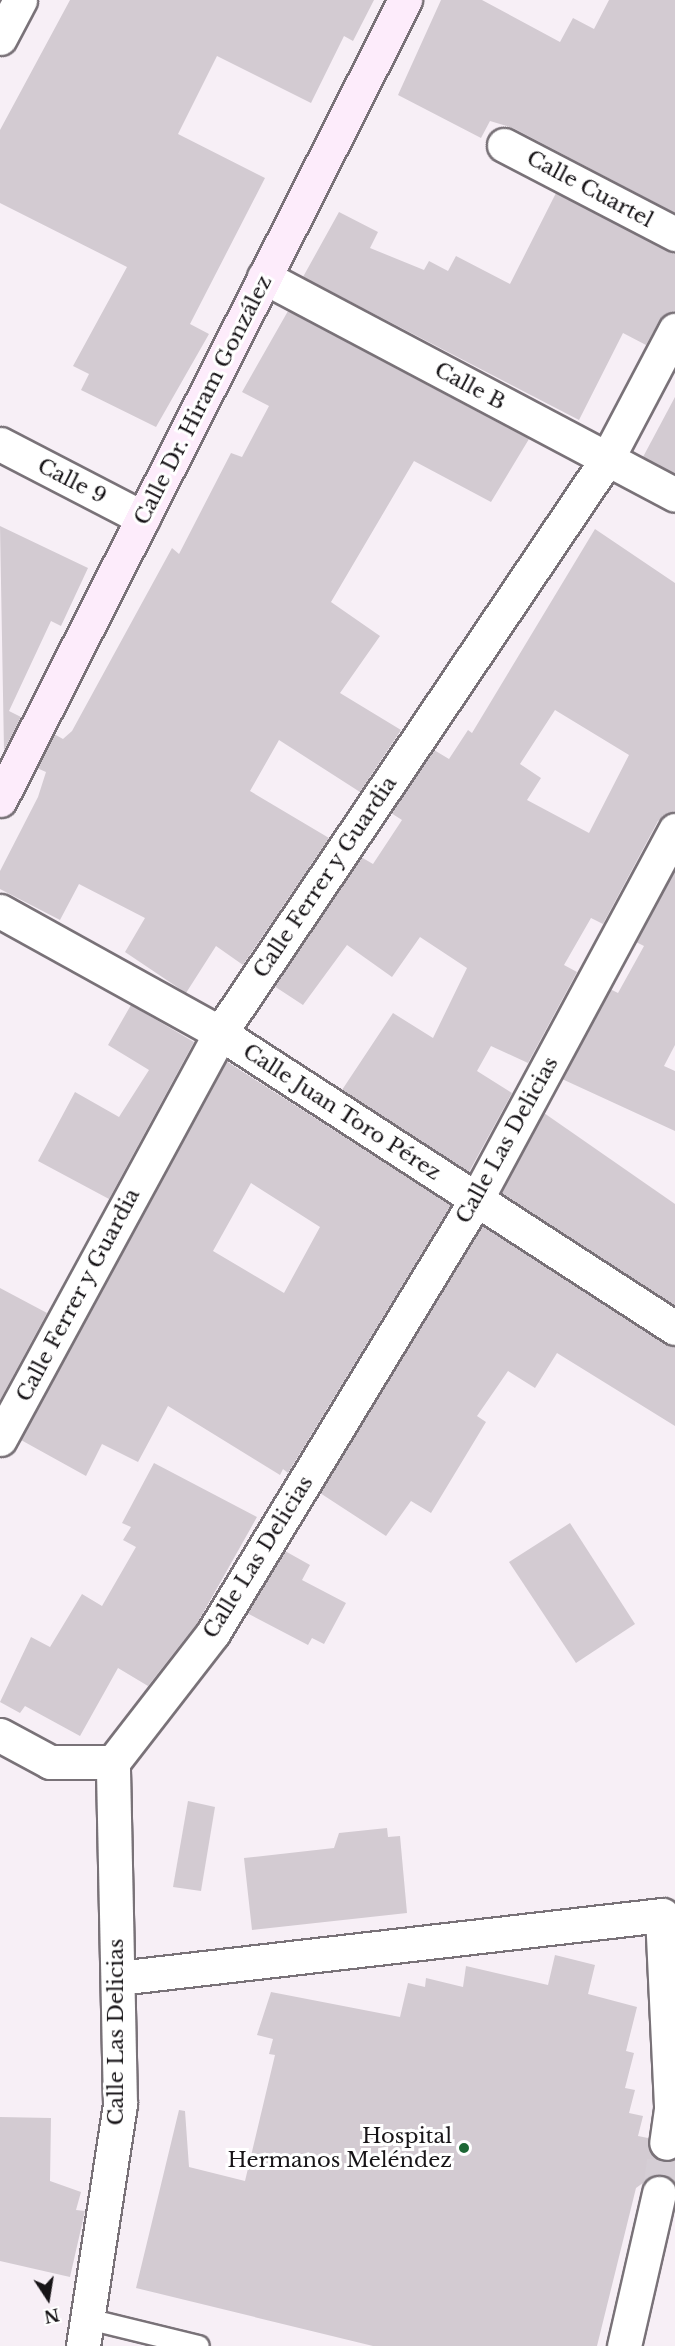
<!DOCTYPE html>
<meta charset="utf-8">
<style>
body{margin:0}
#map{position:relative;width:675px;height:2346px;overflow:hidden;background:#f7eff6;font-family:"Libre Baskerville",serif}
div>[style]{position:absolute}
.building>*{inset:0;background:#d3cbd2}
.street-tunnel>*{height:33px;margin-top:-16.5px;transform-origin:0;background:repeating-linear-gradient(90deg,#d5ced5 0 33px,transparent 0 49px)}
.roads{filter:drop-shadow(2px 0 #797278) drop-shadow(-2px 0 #797278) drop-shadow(0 2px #797278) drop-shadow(0 -2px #797278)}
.lane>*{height:20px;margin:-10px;padding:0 10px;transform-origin:10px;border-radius:10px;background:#fff}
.street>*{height:33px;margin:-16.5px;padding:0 16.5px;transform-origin:16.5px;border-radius:16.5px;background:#fff}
.secondary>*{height:33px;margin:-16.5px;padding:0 16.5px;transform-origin:16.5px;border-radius:16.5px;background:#fdecfb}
.dots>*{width:16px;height:16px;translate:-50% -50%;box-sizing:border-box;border:3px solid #fff;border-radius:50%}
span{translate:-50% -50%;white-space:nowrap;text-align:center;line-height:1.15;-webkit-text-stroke:6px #fff;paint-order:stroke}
.street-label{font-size:21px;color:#171417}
.poi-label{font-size:21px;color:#171417}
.right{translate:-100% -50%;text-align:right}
.north{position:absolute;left:18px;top:2268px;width:60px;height:60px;-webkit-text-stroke:4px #fff;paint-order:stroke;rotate:168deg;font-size:16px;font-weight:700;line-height:24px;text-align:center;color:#171417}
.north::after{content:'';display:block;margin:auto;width:21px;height:27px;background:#171417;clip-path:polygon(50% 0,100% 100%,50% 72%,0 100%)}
</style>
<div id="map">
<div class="building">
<div style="clip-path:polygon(70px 0,374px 0,353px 41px,344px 36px,311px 103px,217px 56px,178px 134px,265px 178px,190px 324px,209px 334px,156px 427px,81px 390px,89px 374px,73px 366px,127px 267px,0 203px,0 130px)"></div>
<div style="clip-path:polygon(441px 0,482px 0,560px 42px,573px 18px,594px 29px,609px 0,675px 0,675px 213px,513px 128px,490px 121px,481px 138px,398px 95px)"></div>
<div style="clip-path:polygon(556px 193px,675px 253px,675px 311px,659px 321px,646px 345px,623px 333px,579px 420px,303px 277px,339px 212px,378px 232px,370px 248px,424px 270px,429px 261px,448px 271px,456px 256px,510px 284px)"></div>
<div style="clip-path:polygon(288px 311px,529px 439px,491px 502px,414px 461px,331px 602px,380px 636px,340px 693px,401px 730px,360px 792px,279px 740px,250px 791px,329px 838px,243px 965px,216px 946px,186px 993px,125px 952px,145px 918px,79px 884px,60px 920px,0 889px,0 871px,38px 797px,46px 772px,37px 768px,54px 734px,63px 739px,72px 731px,172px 548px,179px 554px,231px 453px,242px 457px,269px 406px,242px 392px)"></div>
<div style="clip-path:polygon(675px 397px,675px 474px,643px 457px)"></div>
<div style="clip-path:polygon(0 526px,88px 568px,61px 626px,51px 621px,9px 711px,21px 717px,4px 751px)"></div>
<div style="clip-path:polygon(evenodd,595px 529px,675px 583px,675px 811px,658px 821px,603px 924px,591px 918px,564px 965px,577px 972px,528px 1063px,491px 1046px,477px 1071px,512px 1093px,469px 1172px,342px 1090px,393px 1013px,433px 1038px,467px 968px,420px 937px,392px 977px,347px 945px,303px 1005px,274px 986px,361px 857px,373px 864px,402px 820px,391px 813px,434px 750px,449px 759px,468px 730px,472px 733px,595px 529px,555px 710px,629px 755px,589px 833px,527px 800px,541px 778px,520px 764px,555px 710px)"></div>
<div style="clip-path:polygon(675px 870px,675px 1045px,664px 1066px,675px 1071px,675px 1131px,562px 1079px,610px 989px,618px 993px,644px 946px,636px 942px)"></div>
<div style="clip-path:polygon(131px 1005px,194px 1042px,109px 1199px,38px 1161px,75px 1092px,119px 1117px,149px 1070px,108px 1045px)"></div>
<div style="clip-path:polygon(evenodd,226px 1061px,451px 1205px,288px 1473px,283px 1469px,280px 1475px,168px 1406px,138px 1462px,102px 1444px,86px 1476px,21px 1440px,226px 1061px,251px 1183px,320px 1227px,284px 1293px,213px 1251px,251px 1183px)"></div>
<div style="clip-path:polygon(544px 1113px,675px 1204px,675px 1306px,501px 1193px)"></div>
<div style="clip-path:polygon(482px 1225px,675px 1347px,675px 1426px,557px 1353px,535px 1388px,508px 1371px,477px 1416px,486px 1422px,431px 1513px,411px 1501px,386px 1536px,320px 1493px)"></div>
<div style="clip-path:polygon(0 1288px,47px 1313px,0 1400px)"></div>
<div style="clip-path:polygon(154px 1463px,257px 1517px,198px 1622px,148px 1686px,118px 1668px,80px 1736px,25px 1706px,20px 1713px,0 1702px,31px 1637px,50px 1647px,82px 1594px,102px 1606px,136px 1547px,123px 1540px,131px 1527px,122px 1523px)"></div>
<div style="clip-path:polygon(570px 1523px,635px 1624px,576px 1663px,509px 1562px)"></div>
<div style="clip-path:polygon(285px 1551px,310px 1565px,302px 1580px,346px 1603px,324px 1644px,312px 1638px,308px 1645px,247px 1613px)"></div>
<div style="clip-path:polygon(188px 1801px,215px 1807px,201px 1891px,173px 1887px)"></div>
<div style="clip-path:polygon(387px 1828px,388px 1837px,400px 1836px,407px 1913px,252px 1930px,244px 1858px,334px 1848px,339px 1833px)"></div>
<div style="clip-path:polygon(555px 1955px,595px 1965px,588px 1994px,637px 2007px,626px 2051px,634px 2053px,625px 2088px,635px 2090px,629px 2113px,643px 2116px,638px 2136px,648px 2138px,654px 2157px,675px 2159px,675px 2184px,654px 2175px,636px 2188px,597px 2346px,373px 2346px,136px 2288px,179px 2110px,185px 2111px,189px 2167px,245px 2181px,275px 2055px,269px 2054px,273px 2039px,257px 2035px,271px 1992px,400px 2017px,408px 1983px,425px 1987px,426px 1978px,463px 1987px,466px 1966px,548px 1985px)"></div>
<div style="clip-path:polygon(0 2117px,51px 2118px,50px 2181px,81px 2192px,76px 2210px,85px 2211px,70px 2277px,0 2261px)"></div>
</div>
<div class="street-tunnel">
<div style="left:659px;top:2193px;width:50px;rotate:-82deg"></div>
</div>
<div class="roads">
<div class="lane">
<div style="left:88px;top:2319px;width:114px;rotate:13.7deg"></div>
</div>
<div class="street">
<div style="left:0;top:38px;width:43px;rotate:-62.2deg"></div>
<div style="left:504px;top:145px;width:193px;rotate:27.5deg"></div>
<div style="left:264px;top:277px;width:465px;rotate:27.9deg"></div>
<div style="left:0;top:444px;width:161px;rotate:27.4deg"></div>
<div style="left:0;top:911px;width:252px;rotate:29deg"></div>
<div style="left:220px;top:1033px;width:542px;rotate:32.96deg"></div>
<div style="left:0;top:1439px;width:462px;rotate:-61.5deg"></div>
<div style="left:220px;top:1033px;width:692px;rotate:-56.01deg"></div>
<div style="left:607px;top:459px;width:146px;rotate:-62.2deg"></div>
<div style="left:0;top:1735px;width:57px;rotate:28.4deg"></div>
<div style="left:50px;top:1762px;width:63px"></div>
<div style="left:118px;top:1978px;width:548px;rotate:-6.61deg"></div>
<div style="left:662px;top:1915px;width:194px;rotate:87.3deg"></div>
<div style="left:671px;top:2109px;width:34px;rotate:98deg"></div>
<div style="left:83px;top:2346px;width:245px;rotate:-81.3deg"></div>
<div style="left:120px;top:2104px;width:342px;rotate:-91.2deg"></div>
<div style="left:113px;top:1762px;width:163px;rotate:-52.2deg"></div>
<div style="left:213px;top:1633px;width:509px;rotate:-58.75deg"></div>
<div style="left:477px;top:1198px;width:418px;rotate:-61.7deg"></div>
<div style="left:624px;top:2346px;width:157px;rotate:-77.1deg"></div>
</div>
<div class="secondary">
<div style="left:0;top:800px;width:897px;rotate:-63.15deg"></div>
</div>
</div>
<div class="dots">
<div style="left:464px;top:2148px;background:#1d6735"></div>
</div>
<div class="street-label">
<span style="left:590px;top:189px;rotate:28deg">Calle Cuartel</span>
<span style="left:470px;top:386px;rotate:28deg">Calle B</span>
<span style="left:203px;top:400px;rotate:-63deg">Calle Dr. Hiram González</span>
<span style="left:72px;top:481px;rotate:27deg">Calle 9</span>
<span style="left:325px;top:877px;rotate:-56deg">Calle Ferrer y Guardia</span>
<span style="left:342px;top:1112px;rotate:33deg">Calle Juan Toro Pérez</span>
<span style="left:507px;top:1140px;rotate:-61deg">Calle Las Delicias</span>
<span style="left:78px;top:1295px;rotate:-62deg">Calle Ferrer y Guardia</span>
<span style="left:258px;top:1557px;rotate:-58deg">Calle Las Delicias</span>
<span style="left:116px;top:2032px;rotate:-90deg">Calle Las Delicias</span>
</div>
<div class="poi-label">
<span class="right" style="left:452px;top:2148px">Hospital<br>Hermanos Meléndez</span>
</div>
<div class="north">N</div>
</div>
